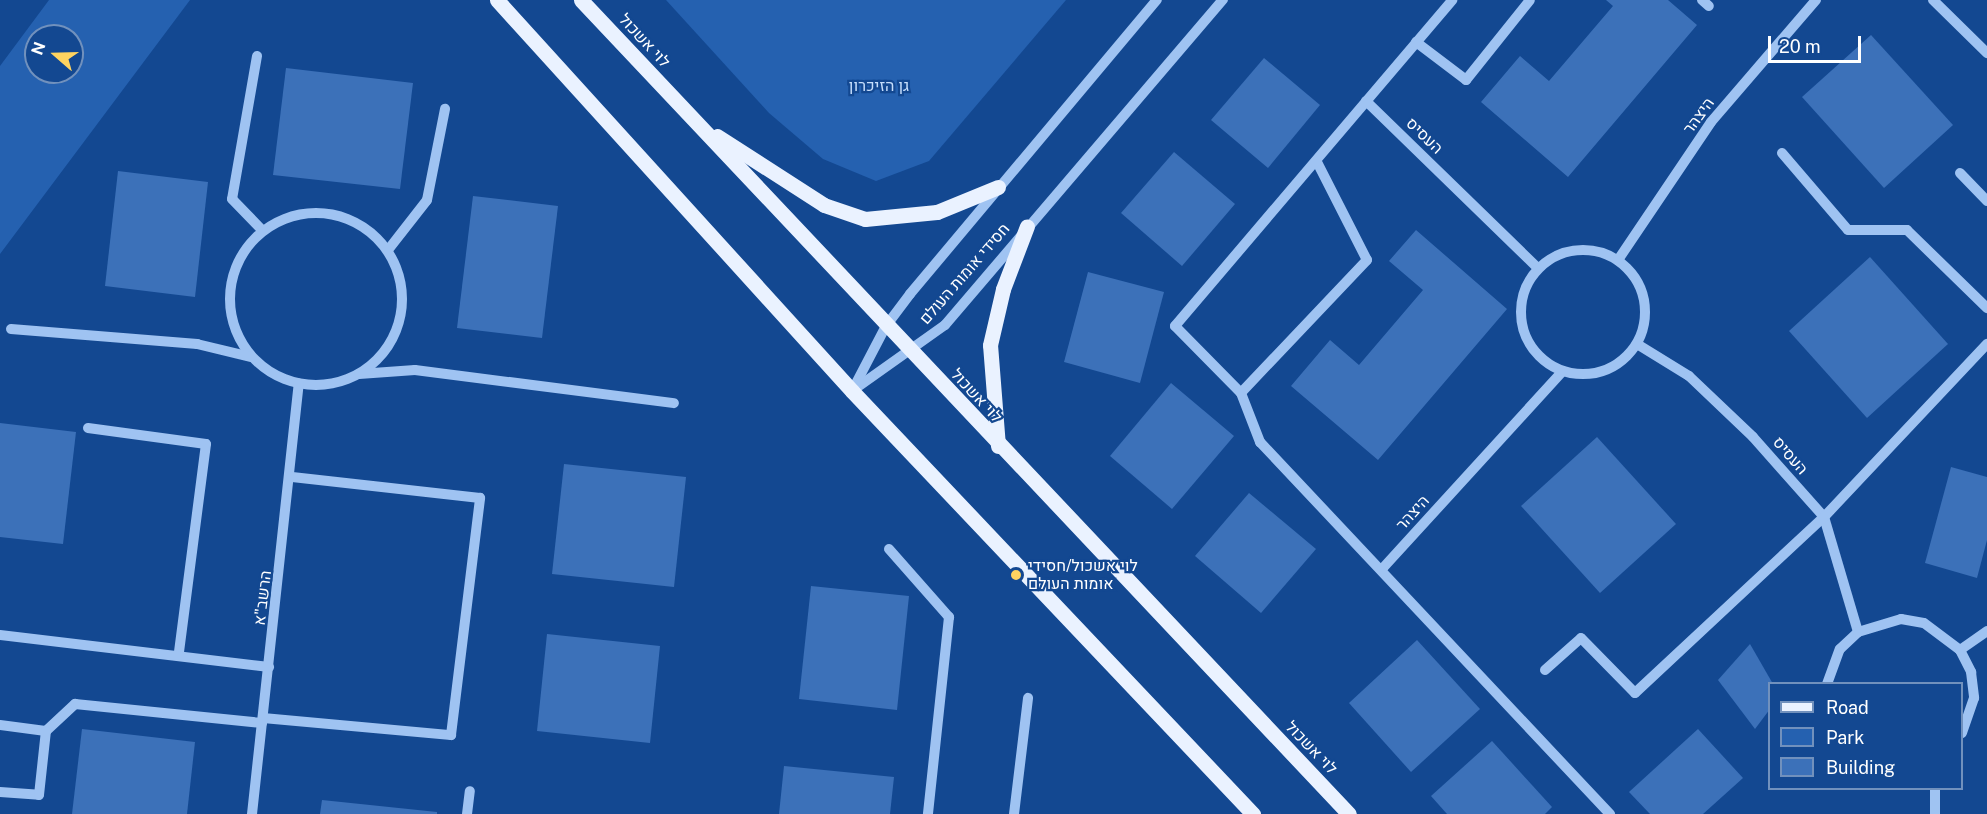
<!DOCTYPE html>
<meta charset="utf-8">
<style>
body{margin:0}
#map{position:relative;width:1987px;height:814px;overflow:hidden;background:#134891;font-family:"Public Sans",Heebo,sans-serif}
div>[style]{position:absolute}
.green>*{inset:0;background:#2561b0}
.building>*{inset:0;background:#3c71b9}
.minor>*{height:10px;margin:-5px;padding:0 5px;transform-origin:5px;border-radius:5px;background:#9fc3f2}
.minor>.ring{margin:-5px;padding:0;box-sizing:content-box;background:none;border:10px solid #9fc3f2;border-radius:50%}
.major>*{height:15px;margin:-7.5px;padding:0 7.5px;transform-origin:7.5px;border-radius:7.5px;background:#eaf2ff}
.dots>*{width:16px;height:16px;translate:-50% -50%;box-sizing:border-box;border:3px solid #134891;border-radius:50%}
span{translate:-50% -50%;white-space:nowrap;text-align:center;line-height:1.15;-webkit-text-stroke:4.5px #134891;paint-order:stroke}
.street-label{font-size:16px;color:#fff}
.park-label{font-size:16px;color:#c6defc}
.poi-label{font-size:16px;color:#fff}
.left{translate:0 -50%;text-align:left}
.legend{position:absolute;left:1768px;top:682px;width:195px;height:108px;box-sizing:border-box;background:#134891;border:2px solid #7191bd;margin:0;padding:8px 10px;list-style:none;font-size:18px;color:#fff}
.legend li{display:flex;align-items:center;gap:12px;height:30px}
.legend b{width:30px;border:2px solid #7191bd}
.north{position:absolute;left:24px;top:24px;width:60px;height:60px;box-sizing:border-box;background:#134891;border:2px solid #7191bd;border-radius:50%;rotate:290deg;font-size:16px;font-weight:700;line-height:24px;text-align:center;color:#fff}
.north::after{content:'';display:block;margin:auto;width:21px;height:27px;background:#ffd460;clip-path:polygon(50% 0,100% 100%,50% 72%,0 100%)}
.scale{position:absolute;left:1768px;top:36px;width:93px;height:27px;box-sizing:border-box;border:3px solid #fff;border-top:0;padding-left:8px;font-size:18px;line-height:21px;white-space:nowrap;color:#fff;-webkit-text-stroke:4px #134891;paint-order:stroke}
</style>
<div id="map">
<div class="green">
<div style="clip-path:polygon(evenodd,49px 0,190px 0,0 254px,0 66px,49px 0,36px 36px,72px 36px,72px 72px,36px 72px,36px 36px)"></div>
<div style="clip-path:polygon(666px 0,1066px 0,929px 161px,876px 181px,823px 159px,769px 113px)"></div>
</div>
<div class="building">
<div style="clip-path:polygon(1606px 0,1668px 0,1697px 25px,1568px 177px,1481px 102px,1520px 56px,1549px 81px,1613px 6px)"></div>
<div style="clip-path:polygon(1871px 35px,1953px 125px,1884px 188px,1802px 97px)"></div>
<div style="clip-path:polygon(1264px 58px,1320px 105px,1268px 168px,1211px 120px)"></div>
<div style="clip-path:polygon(286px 68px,413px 83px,400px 189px,273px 175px)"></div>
<div style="clip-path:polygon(1174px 152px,1235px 204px,1182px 266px,1121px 213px)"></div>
<div style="clip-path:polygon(118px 171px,208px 182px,195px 297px,105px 286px)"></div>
<div style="clip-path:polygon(473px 196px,558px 206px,542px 338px,457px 328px)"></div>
<div style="clip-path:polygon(1416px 230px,1507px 309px,1378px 460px,1291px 386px,1330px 340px,1359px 365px,1423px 290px,1389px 261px)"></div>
<div style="clip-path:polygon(1870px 257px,1948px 344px,1867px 418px,1789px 331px)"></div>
<div style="clip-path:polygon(1088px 272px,1164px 292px,1140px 383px,1064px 362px)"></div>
<div style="clip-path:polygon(1171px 383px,1234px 436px,1172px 509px,1110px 456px)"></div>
<div style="clip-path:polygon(0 423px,76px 432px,63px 544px,0 537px)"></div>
<div style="clip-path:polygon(1597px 437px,1676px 524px,1600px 593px,1521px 506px)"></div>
<div style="clip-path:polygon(564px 464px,686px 477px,674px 587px,552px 574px)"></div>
<div style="clip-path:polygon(1951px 467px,1987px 477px,1987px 540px,1977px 578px,1925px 563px)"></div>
<div style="clip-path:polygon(1249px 493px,1316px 549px,1261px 613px,1195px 556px)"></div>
<div style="clip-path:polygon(811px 586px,909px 596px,897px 710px,799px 699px)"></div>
<div style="clip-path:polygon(547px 634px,660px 646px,650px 743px,537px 731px)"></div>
<div style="clip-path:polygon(1417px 640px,1480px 709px,1411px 772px,1349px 703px)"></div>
<div style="clip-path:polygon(1750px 644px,1773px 684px,1770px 709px,1755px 729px,1718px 680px)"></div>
<div style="clip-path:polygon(82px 729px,195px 742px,187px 814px,72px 814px)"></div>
<div style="clip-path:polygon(1698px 729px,1743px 778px,1703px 814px,1650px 814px,1629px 792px)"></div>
<div style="clip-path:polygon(1492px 741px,1552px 807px,1545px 814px,1447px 814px,1431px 796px)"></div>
<div style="clip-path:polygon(784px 766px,894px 777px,890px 814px,779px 814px)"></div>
<div style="clip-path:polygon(322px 800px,437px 812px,437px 814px,320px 814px)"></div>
</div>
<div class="minor">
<div style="left:1702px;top:0;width:9px;rotate:41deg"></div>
<div style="left:1933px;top:0;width:76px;rotate:44.5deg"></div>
<div style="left:1416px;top:42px;width:63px;rotate:37.2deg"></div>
<div style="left:1466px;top:80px;width:102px;rotate:-51.3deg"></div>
<div style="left:257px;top:56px;width:145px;rotate:99.9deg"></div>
<div style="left:232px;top:199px;width:43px;rotate:45.9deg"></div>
<div style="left:1366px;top:101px;width:240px;rotate:44.2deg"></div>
<div style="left:1782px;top:153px;width:101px;rotate:49.4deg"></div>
<div style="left:1848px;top:230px;width:59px"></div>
<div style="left:1907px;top:230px;width:112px;rotate:44.3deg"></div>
<div style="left:1317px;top:162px;width:110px;rotate:63deg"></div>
<div style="left:1367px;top:260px;width:183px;rotate:133.5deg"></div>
<div style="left:1241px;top:393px;width:94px;rotate:-134.6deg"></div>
<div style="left:1175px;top:326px;width:428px;rotate:-49.6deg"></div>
<div style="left:1960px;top:173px;width:39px;rotate:46deg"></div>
<div class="ring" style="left:230px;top:213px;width:162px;height:162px"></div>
<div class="ring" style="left:1521px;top:250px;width:114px;height:114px"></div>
<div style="left:388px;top:250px;width:63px;rotate:-52deg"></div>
<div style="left:427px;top:200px;width:93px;rotate:-78.8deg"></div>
<div style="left:1618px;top:260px;width:166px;rotate:-56deg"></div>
<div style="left:1711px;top:122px;width:161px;rotate:-49.3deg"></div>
<div style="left:11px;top:329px;width:187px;rotate:4.6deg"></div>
<div style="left:197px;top:344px;width:56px;rotate:13.5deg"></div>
<div style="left:1637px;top:344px;width:61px;rotate:31.6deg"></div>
<div style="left:1689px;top:376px;width:88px;rotate:43.6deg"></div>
<div style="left:1753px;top:437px;width:107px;rotate:48.4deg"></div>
<div style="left:1824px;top:517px;width:120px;rotate:73.5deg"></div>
<div style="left:359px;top:374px;width:56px;rotate:-4.1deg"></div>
<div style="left:415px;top:370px;width:261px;rotate:7.3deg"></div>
<div style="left:852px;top:391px;width:114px;rotate:-35.4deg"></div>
<div style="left:945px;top:325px;width:428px;rotate:-49.5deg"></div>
<div style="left:852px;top:391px;width:73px;rotate:-62.4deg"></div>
<div style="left:886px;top:326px;width:40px;rotate:-53deg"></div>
<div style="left:910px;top:294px;width:384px;rotate:-50deg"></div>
<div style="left:1241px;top:393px;width:53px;rotate:68.8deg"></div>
<div style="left:1260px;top:442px;width:511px;rotate:46.75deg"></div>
<div style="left:88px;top:428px;width:119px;rotate:7.7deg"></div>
<div style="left:206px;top:444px;width:211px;rotate:97.4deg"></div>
<div style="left:889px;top:549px;width:91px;rotate:48.6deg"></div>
<div style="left:949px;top:617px;width:198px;rotate:96.1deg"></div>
<div style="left:1382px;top:569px;width:268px;rotate:-47.6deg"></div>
<div style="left:0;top:635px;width:271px;rotate:6.8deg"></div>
<div style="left:1960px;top:650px;width:33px;rotate:-35deg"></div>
<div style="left:1545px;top:670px;width:48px;rotate:-41.6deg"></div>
<div style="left:1581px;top:638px;width:77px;rotate:45.5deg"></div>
<div style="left:1635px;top:693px;width:258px;rotate:-43deg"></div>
<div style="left:1824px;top:517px;width:238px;rotate:-46.7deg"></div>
<div style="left:1827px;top:684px;width:37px;rotate:-70deg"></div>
<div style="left:1840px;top:649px;width:25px;rotate:-43deg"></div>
<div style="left:1858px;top:632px;width:45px;rotate:-16.8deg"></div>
<div style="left:1901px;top:619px;width:23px;rotate:10deg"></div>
<div style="left:1924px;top:623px;width:45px;rotate:36.9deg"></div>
<div style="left:1960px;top:650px;width:25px;rotate:63deg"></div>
<div style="left:1971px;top:672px;width:26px;rotate:83deg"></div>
<div style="left:1974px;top:698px;width:37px;rotate:109deg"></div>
<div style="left:263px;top:718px;width:189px;rotate:5.2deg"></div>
<div style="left:451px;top:735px;width:239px;rotate:-83deg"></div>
<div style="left:480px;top:498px;width:189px;rotate:-173.6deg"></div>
<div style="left:0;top:725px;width:46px;rotate:7.4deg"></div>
<div style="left:46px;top:731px;width:40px;rotate:-43deg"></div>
<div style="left:75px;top:704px;width:188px;rotate:5.8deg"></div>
<div style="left:1935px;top:788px;width:26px;rotate:90deg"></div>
<div style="left:0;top:792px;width:39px;rotate:4deg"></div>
<div style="left:39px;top:795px;width:64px;rotate:-83.8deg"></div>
<div style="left:252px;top:814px;width:433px;rotate:-83.8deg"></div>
<div style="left:467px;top:814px;width:23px;rotate:-83deg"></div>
<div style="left:1014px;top:814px;width:117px;rotate:-83.1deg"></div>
</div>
<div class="major">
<div style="left:497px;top:0;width:528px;rotate:47.76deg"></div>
<div style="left:852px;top:391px;width:583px;rotate:46.53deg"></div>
<div style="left:581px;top:0;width:1119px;rotate:46.67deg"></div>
<div style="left:717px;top:136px;width:127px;rotate:32.8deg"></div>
<div style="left:824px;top:205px;width:43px;rotate:18.9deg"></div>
<div style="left:865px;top:219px;width:72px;rotate:-5.6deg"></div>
<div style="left:937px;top:212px;width:66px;rotate:-22.3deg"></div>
<div style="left:998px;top:446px;width:101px;rotate:-94.5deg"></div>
<div style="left:990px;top:345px;width:57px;rotate:-76.9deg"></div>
<div style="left:1003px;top:289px;width:67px;rotate:-69.1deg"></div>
</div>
<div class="dots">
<div style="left:1016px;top:575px;background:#ffd460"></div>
</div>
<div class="street-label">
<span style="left:644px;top:41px;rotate:47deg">לוי אשכול</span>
<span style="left:1699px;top:116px;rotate:-54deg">היצהר</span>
<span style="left:1424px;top:136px;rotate:44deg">העסיס</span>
<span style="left:965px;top:274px;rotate:-49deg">חסידי אומות העולם</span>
<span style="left:976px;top:396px;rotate:47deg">לוי אשכול</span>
<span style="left:1790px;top:456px;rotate:49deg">העסיס</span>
<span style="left:1413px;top:513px;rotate:-48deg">היצהר</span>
<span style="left:263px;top:598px;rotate:-83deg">הרשב"א</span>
<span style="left:1311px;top:748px;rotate:46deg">לוי אשכול</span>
</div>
<div class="park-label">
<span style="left:879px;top:86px">גן הזיכרון</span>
</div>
<div class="poi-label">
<span class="left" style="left:1028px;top:575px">לוי אשכול/חסידי<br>אומות העולם</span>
</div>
<ul class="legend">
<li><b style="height:8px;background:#eaf2ff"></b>Road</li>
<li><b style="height:16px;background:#2561b0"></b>Park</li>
<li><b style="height:16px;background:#3c71b9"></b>Building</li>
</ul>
<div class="north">N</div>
<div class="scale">20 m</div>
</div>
